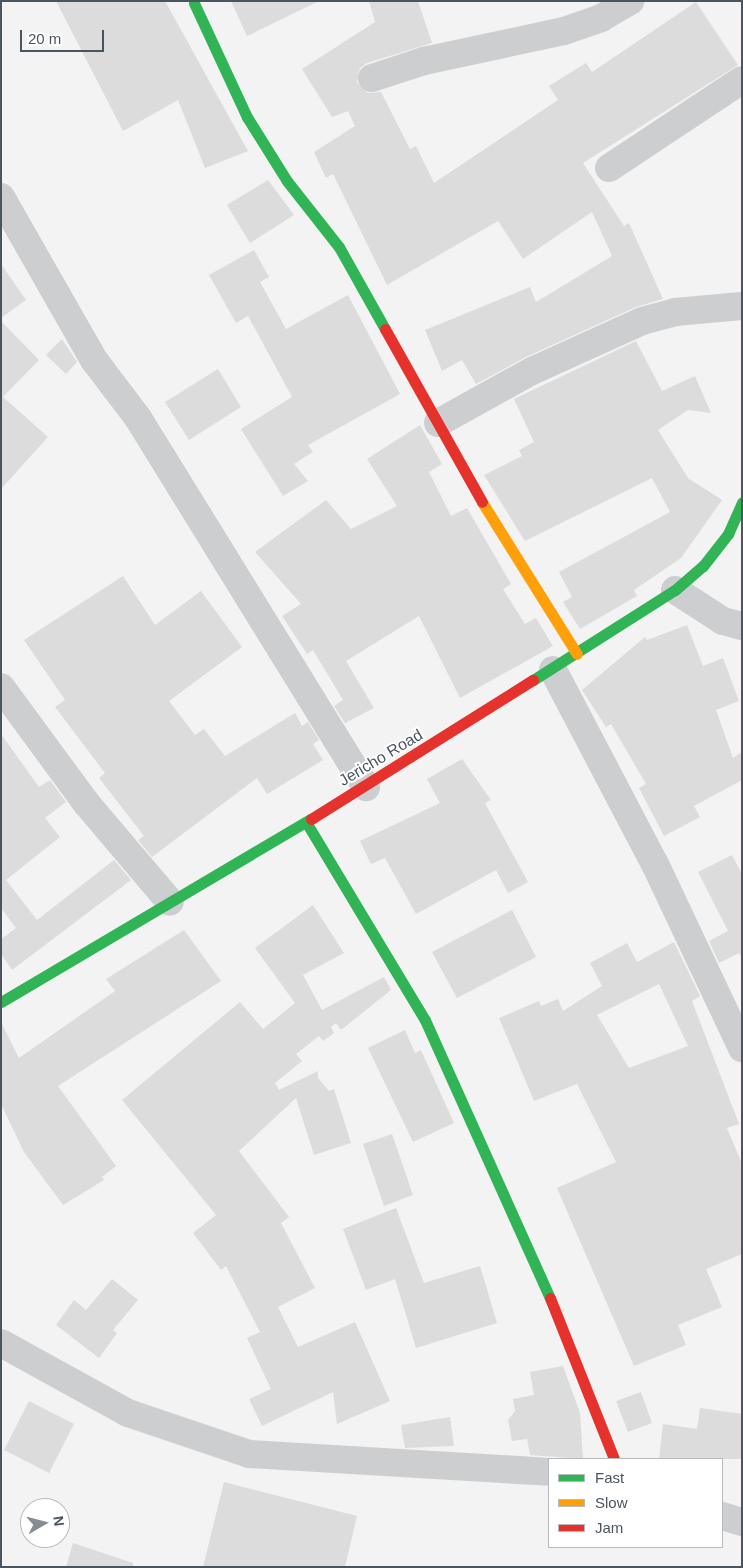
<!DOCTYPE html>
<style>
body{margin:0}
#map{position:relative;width:743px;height:1568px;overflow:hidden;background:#f3f3f3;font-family:Helvetica,sans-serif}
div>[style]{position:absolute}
.building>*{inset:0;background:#dcdcdd}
.street>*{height:28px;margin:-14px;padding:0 14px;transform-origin:14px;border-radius:14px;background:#ccced0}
.fast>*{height:11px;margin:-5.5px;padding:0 5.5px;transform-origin:5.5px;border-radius:5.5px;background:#30b455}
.slow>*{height:11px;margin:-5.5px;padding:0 5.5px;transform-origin:5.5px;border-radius:5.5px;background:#ff9f0a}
.jam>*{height:11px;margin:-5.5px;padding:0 5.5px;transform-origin:5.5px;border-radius:5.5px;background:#e5322d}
span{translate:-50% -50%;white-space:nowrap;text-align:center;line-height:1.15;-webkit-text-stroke:4px #fff;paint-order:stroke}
.street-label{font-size:16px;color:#4b555d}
.frame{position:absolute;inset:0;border:2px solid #4b555d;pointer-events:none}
.legend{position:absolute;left:548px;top:1458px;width:175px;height:90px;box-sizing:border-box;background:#fff;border:1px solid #b7bbbe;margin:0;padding:6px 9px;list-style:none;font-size:15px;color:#4b555d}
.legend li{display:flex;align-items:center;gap:10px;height:25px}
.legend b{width:25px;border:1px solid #b7bbbe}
.north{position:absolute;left:20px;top:1498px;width:50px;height:50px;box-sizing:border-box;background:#fff;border:1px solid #b7bbbe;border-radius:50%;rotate:82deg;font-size:14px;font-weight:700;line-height:20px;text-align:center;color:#4b555d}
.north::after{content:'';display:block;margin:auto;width:18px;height:22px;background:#868c92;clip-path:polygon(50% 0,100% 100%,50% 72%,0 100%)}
.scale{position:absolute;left:20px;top:30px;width:84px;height:22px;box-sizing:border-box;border:2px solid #4b555d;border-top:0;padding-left:6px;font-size:15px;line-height:18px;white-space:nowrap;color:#4b555d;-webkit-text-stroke:4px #fff;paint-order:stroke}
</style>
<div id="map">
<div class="building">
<div style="clip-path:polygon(56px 1px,165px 1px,248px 151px,205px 168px,178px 100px,123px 131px)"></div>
<div style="clip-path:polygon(231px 1px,319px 1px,247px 36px)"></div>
<div style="clip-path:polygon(369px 1px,418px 1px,432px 43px,367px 63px,360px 68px,357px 82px,368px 93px,381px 92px,410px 149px,416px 146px,434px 183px,558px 100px,549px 86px,586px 63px,592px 72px,696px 2px,738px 65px,583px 163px,624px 226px,629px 223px,663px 299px,636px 307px,526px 357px,476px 384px,462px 360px,442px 371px,425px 330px,530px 287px,536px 302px,612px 256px,592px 212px,523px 259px,498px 221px,387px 285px,333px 174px,326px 178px,314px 152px,355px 126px,348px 111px,332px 117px,302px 69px,375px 22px)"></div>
<div style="clip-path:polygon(268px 180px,294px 215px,250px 243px,227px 205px)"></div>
<div style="clip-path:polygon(254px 250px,269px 277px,260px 282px,286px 329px,348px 295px,400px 394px,308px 445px,313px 452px,294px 464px,308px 481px,283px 496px,241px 429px,292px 397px,248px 316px,236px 323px,209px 275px)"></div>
<div style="clip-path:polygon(1px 264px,26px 300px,1px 318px)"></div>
<div style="clip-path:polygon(1px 321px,39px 360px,3px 397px,48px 437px,1px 489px)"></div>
<div style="clip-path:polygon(62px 339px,77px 362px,66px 374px,46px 355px)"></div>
<div style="clip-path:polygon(636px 341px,662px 391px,695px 376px,711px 413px,688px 410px,658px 430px,688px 478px,722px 500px,681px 558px,634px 590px,637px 596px,580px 629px,563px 602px,572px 597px,559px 572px,670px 512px,652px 478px,525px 541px,484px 475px,522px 456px,519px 450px,534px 442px,514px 399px)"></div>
<div style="clip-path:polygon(218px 369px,241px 407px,189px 440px,165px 402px)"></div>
<div style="clip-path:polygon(420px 425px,442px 464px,429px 472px,451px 516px,467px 508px,511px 584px,503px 589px,525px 624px,536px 618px,553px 646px,460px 698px,419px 616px,346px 661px,374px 708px,345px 723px,334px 706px,343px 700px,313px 650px,307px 654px,282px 616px,301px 604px,255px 552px,326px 500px,351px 529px,397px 506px,367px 459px)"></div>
<div style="clip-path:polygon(123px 576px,155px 625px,201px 591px,242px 647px,169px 701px,195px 735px,204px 729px,225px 756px,295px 713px,302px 726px,308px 722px,319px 740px,313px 744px,323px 760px,267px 794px,257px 778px,152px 857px,138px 840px,144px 836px,99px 778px,105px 773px,55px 707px,65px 700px,24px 640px)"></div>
<div style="clip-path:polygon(687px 625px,703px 666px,723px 658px,739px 701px,716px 710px,733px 758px,742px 752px,742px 780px,694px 806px,700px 817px,664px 836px,639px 788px,646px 784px,611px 724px,606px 727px,582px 690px,645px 637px,647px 640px)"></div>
<div style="clip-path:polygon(1px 734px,39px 787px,50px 780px,66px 802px,45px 818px,60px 837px,6px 880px,37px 920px,114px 860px,131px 880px,12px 970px,1px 954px,1px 939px,16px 928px,1px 908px)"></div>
<div style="clip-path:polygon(462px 759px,491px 800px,485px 803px,528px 882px,508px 893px,496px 870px,416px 914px,385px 858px,371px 864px,360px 841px,440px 803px,427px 779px)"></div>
<div style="clip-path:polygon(732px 855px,742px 874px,742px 958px,739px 953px,719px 963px,709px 941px,728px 931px,698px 872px)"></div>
<div style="clip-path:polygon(313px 905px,344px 953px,303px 975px,322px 1010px,384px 977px,391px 990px,341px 1030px,336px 1023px,331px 1027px,334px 1033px,323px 1041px,319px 1036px,296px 1054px,302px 1061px,275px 1083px,279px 1090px,318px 1071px,318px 1078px,329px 1091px,334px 1089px,351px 1143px,314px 1155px,296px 1098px,239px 1151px,289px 1217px,281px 1223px,315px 1288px,278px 1307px,298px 1347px,355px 1322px,390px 1401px,337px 1424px,333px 1392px,262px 1426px,249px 1399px,271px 1389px,247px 1338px,260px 1332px,226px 1266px,221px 1270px,193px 1233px,216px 1215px,122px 1100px,240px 1002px,263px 1029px,295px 1003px,255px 948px)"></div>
<div style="clip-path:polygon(512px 910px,536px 957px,457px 998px,432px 952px)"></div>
<div style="clip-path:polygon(184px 930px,221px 981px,58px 1086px,116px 1166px,102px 1177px,104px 1180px,63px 1205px,24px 1152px,1px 1104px,1px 1022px,19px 1058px,115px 991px,106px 979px)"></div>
<div style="clip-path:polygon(evenodd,674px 942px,700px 996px,692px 1001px,739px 1124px,727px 1128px,742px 1164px,742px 1254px,706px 1269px,722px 1307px,678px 1325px,686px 1345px,634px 1366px,557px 1188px,616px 1162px,577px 1084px,534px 1101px,499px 1018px,539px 1001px,541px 1006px,558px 999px,563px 1011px,602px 986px,590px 963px,627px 943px,637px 962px,674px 942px,659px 984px,688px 1046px,629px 1068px,597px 1015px,659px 984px)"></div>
<div style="clip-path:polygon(405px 1030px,415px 1053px,421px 1050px,454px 1123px,413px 1142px,368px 1048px)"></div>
<div style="clip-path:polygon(392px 1134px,413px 1195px,384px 1206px,363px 1144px)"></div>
<div style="clip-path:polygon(396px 1208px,424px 1283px,480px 1266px,497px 1323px,416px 1348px,395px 1279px,366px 1290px,343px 1229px)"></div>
<div style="clip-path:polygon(112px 1279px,138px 1300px,113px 1330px,117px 1333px,99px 1358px,56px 1325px,74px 1300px,86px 1310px)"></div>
<div style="clip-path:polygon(563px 1366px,580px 1413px,583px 1459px,530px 1455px,527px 1439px,512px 1441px,508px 1420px,515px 1411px,513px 1399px,534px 1395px,530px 1372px)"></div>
<div style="clip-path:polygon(641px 1392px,652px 1423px,628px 1432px,616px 1401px)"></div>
<div style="clip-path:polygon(29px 1401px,74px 1424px,49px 1473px,4px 1450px)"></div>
<div style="clip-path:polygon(700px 1408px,742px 1414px,742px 1459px,659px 1459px,663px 1424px,697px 1429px)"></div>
<div style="clip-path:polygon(450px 1417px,454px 1446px,405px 1448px,401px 1425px)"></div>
<div style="clip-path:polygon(224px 1482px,357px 1516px,345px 1567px,203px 1567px)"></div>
<div style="clip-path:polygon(73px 1543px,133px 1563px,133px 1567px,66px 1567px)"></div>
</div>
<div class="street">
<div style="left:372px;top:78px;width:55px;rotate:-18.1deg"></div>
<div style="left:424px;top:61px;width:143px;rotate:-12.1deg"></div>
<div style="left:564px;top:31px;width:39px;rotate:-19deg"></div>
<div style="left:601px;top:18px;width:34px;rotate:-30deg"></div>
<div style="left:609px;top:168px;width:159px;rotate:-33.5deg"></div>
<div style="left:1px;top:197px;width:188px;rotate:60.3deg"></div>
<div style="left:94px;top:360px;width:73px;rotate:52.8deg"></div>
<div style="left:138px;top:418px;width:434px;rotate:58.3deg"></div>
<div style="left:438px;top:423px;width:107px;rotate:-29deg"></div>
<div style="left:532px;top:371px;width:121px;rotate:-24.4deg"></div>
<div style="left:642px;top:321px;width:34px;rotate:-15deg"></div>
<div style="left:675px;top:312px;width:67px;rotate:-5.1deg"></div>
<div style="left:675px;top:590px;width:57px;rotate:32.9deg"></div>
<div style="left:723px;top:621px;width:20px;rotate:15deg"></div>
<div style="left:553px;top:670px;width:219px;rotate:62.3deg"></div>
<div style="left:655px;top:864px;width:204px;rotate:64.7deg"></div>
<div style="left:1px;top:687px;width:145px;rotate:53.7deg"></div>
<div style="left:87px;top:804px;width:128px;rotate:49.7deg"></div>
<div style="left:1px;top:1343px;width:145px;rotate:28.9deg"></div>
<div style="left:128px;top:1413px;width:128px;rotate:18.7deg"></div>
<div style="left:249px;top:1454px;width:301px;rotate:3.4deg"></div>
<div style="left:722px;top:1516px;width:21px;rotate:17deg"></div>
</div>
<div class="fast">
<div style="left:194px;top:3px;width:126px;rotate:65.1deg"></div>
<div style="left:247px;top:117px;width:75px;rotate:58deg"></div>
<div style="left:287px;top:181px;width:84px;rotate:51.8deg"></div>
<div style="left:339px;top:247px;width:94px;rotate:60.7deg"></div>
<div style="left:533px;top:680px;width:168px;rotate:-32.4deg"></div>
<div style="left:675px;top:590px;width:37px;rotate:-41deg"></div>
<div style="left:703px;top:566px;width:41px;rotate:-52deg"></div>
<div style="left:728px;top:534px;width:35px;rotate:-66deg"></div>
<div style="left:306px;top:822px;width:231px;rotate:59deg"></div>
<div style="left:425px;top:1020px;width:305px;rotate:65.8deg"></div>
<div style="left:1px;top:1002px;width:360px;rotate:-30.6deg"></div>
</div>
<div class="slow">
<div style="left:482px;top:502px;width:179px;rotate:58deg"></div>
</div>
<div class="jam">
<div style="left:385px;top:329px;width:198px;rotate:60.7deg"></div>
<div style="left:311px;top:819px;width:262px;rotate:-32.1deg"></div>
<div style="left:550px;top:1298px;width:173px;rotate:68.3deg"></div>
</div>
<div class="street-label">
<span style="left:381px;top:758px;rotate:-31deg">Jericho Road</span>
</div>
<div class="frame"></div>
<ul class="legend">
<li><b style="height:6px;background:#30b455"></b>Fast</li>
<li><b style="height:6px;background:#ff9f0a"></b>Slow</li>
<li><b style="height:6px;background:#e5322d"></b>Jam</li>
</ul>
<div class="north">N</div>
<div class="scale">20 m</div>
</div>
